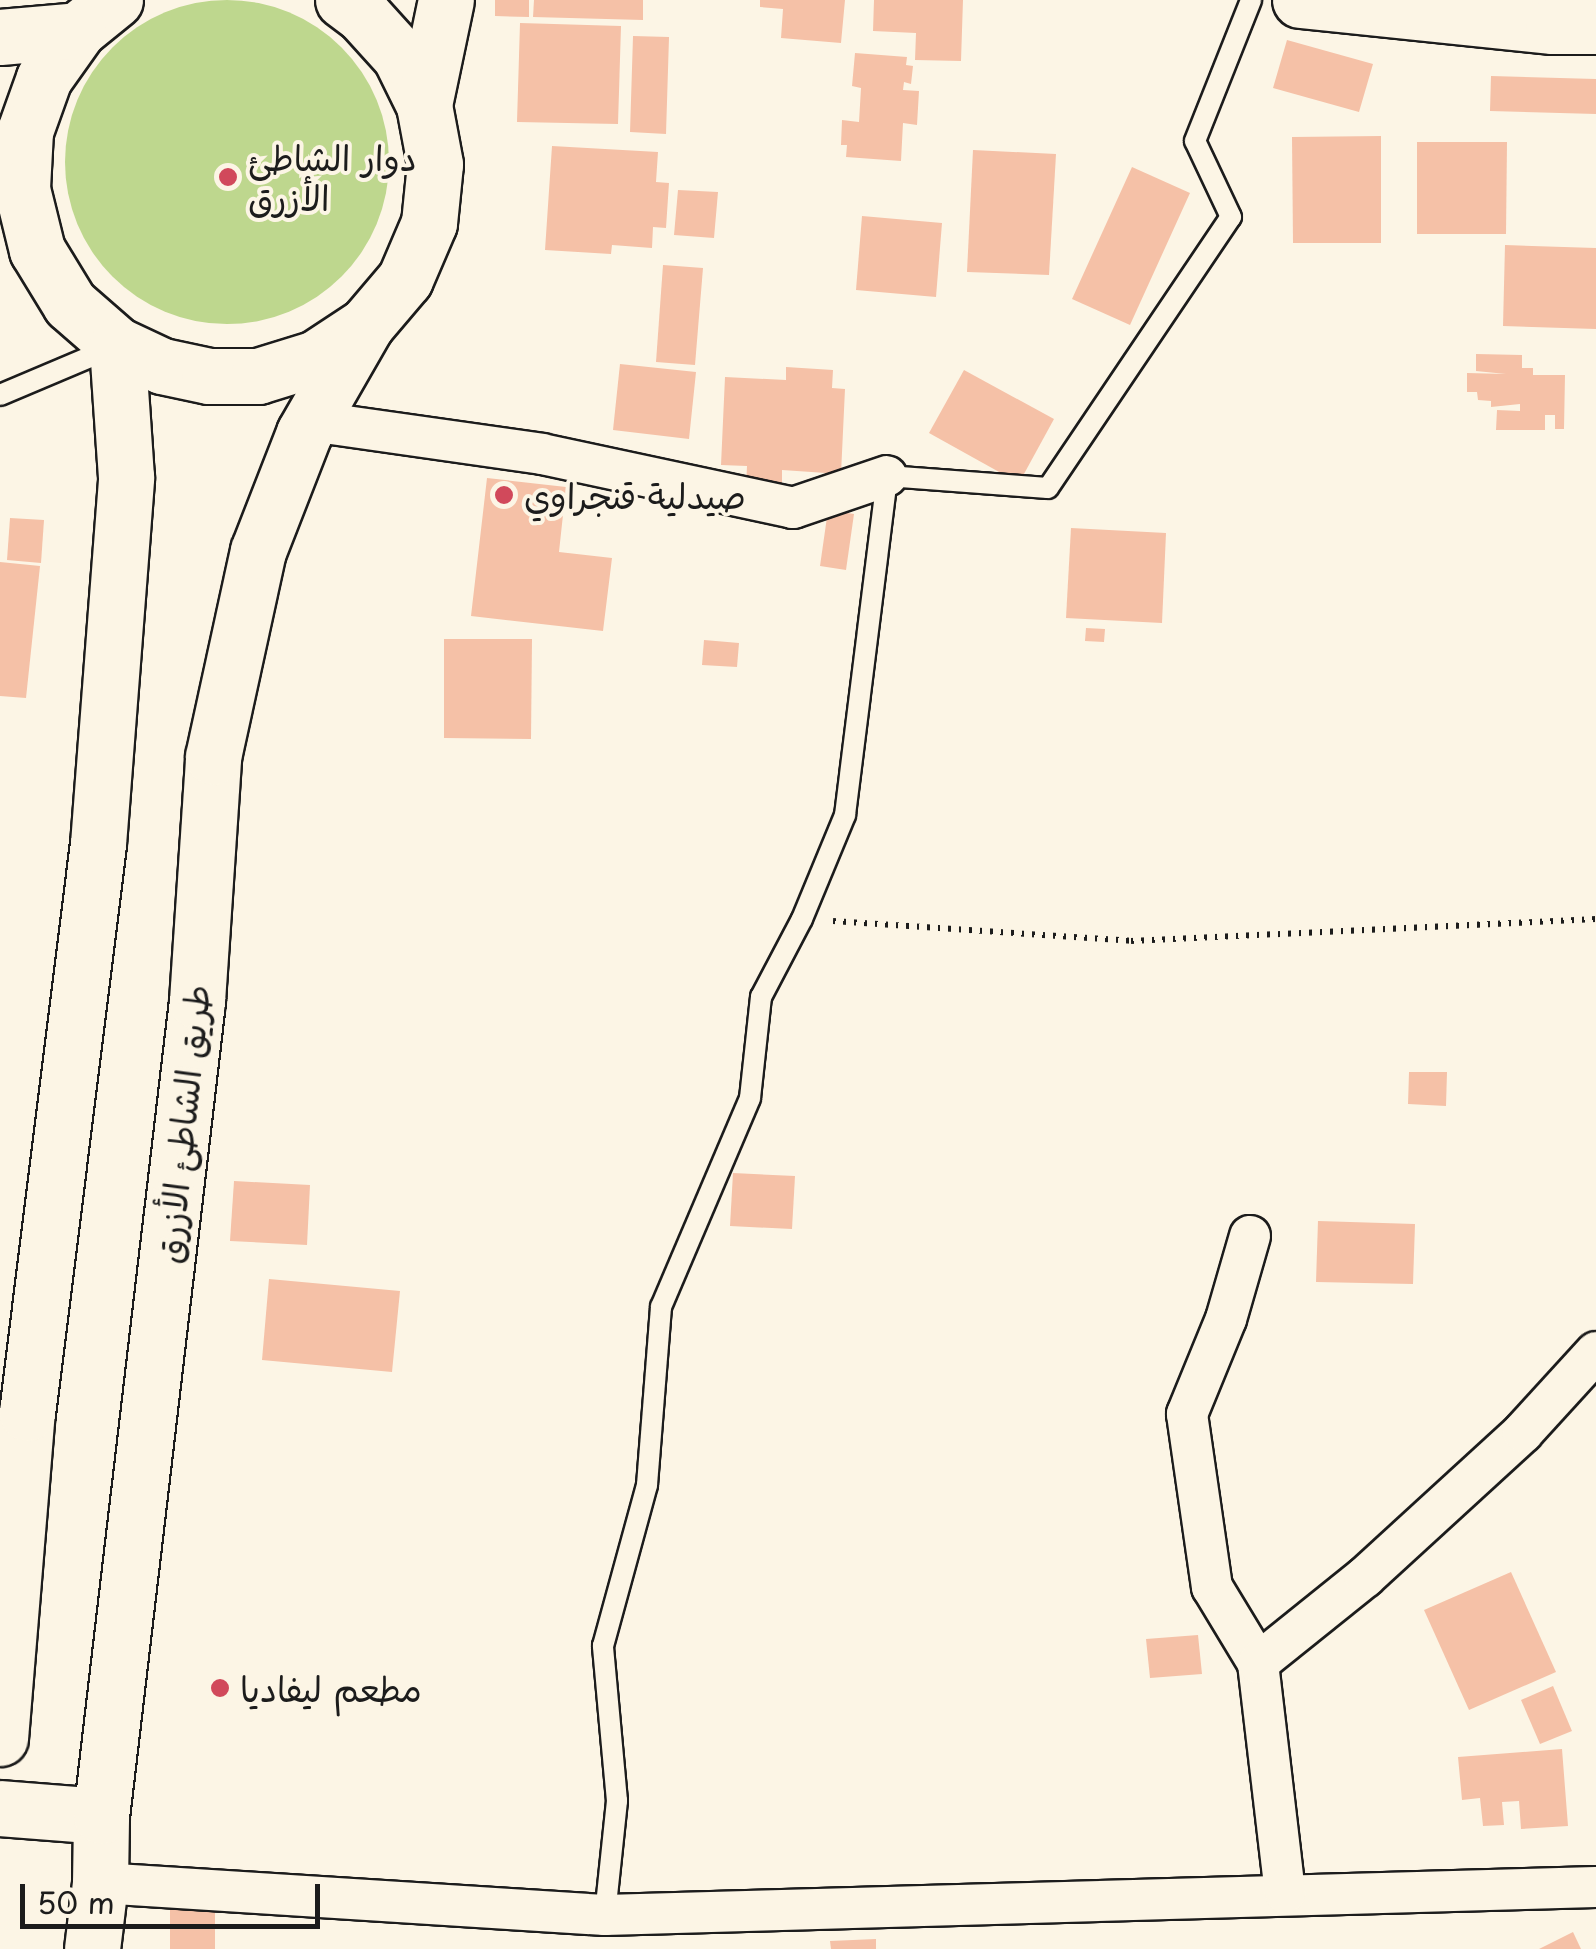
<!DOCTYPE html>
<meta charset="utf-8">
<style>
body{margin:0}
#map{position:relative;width:1596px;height:1949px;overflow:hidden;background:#fcf5e5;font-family:"Playpen Sans","Playpen Sans Arabic",sans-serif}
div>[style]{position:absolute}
.green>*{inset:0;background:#bed78e}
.round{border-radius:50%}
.building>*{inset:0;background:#f5c1a7}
.path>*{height:6px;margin-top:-3px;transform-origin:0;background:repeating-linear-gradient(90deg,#1c1c1c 0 2.5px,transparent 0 10.5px)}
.roads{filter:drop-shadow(2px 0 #1c1c1c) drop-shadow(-2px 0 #1c1c1c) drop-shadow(0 2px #1c1c1c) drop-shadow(0 -2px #1c1c1c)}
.lane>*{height:20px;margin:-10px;padding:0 10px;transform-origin:10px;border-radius:10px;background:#fcf5e5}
.street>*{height:40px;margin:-20px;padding:0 20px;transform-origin:20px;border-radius:20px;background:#fcf5e5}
.secondary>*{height:55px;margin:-27.5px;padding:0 27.5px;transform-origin:27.5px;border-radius:27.5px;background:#fcf5e5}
.dots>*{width:28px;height:28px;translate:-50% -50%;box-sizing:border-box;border:5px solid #fcf5e5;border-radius:50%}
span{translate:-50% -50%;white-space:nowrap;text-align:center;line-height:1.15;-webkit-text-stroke:8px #fcf5e5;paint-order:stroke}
.poi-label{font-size:35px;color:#1c1c1c}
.left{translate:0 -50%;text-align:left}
.street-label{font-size:35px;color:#1c1c1c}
.scale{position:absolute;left:20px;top:1884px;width:300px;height:45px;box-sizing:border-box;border:5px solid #1c1c1c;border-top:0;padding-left:12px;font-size:30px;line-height:35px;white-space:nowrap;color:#1c1c1c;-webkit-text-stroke:8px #fcf5e5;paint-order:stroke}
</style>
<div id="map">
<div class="green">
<div class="round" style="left:65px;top:0;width:324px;height:324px"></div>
</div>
<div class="building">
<div style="clip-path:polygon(495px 0,529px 0,529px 17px,495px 16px)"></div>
<div style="clip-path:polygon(534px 0,643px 0,643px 20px,533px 17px)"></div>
<div style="clip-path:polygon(760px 0,845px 0,841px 43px,781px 38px,783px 9px,760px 7px)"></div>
<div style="clip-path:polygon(874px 0,963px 0,961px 61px,915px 60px,916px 33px,873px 31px)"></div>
<div style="clip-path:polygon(520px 23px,621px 26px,618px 124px,517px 122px)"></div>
<div style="clip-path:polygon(633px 36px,669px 37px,666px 134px,630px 132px)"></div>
<div style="clip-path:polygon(1287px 40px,1373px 64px,1359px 112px,1273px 88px)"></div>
<div style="clip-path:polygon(855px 53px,907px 57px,906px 65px,913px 66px,911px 84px,904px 82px,903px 90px,919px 91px,917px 125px,903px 123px,901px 161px,846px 157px,847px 145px,841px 145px,842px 120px,859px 122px,861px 88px,852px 86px)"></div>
<div style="clip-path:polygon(1491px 76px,1596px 79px,1596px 114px,1490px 111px)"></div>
<div style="clip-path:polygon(1381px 136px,1381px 243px,1293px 243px,1292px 137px)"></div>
<div style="clip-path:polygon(1417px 142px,1507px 142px,1506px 234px,1417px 234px)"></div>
<div style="clip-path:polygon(552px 146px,658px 152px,656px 182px,669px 183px,666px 228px,653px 227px,652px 248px,612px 245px,611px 254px,545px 250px)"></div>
<div style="clip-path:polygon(973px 150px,1056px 154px,1049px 275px,967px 272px)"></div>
<div style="clip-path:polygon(1132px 167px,1190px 193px,1130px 325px,1072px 299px)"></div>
<div style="clip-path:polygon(678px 190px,718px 192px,714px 238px,674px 235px)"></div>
<div style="clip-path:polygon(862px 216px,942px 223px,936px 297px,856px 290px)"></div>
<div style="clip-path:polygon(1505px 245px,1596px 248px,1596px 329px,1503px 326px)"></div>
<div style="clip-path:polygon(663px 265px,703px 268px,695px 365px,656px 362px)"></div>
<div style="clip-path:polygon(1476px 354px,1522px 355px,1522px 368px,1533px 368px,1533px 375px,1565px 375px,1564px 429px,1555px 429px,1555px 415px,1545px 415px,1545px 430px,1496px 430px,1497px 410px,1520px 411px,1520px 404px,1491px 407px,1491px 401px,1478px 400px,1477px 392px,1467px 392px,1467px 373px,1506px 374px,1476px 371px)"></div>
<div style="clip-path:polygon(620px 364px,696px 372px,689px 439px,613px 430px)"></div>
<div style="clip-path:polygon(786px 367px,833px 370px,832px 388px,845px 389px,841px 474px,782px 470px,782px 489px,746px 487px,747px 466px,721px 465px,725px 377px,786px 380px)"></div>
<div style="clip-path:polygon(964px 370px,1054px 419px,1019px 483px,929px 433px)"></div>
<div style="clip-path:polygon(487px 478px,566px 487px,559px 552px,612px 558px,603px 631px,471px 616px)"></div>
<div style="clip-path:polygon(828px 510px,854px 514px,846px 570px,820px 566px)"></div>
<div style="clip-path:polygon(10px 518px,44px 520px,41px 563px,7px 560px)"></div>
<div style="clip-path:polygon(1071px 528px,1166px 533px,1162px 623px,1066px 618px)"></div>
<div style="clip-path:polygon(0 562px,40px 566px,26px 698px,0 696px)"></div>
<div style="clip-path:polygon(1086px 628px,1105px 629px,1104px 642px,1085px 641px)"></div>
<div style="clip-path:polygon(444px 639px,532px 639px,531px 739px,444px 738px)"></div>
<div style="clip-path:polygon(704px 640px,739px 643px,737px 667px,702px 665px)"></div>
<div style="clip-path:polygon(1409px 1072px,1447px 1072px,1446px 1106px,1408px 1104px)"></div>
<div style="clip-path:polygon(733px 1173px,795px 1176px,792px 1229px,730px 1226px)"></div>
<div style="clip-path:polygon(234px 1181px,310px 1185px,307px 1245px,230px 1241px)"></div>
<div style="clip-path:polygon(1318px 1221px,1415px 1224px,1413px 1284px,1316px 1282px)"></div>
<div style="clip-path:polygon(269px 1279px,400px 1291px,392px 1372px,262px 1360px)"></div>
<div style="clip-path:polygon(1511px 1572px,1556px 1672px,1469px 1710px,1424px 1610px)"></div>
<div style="clip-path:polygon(1198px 1635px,1202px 1674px,1150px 1678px,1146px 1639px)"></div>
<div style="clip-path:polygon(1553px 1686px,1572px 1731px,1540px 1744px,1521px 1700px)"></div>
<div style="clip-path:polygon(1562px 1749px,1568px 1826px,1521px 1829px,1519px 1801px,1502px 1802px,1504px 1825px,1483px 1826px,1480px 1798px,1462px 1800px,1458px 1757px)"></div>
<div style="clip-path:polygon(170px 1906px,215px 1907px,215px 1949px,170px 1949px)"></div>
<div style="clip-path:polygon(1573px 1932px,1581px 1949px,1539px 1949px)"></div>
<div style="clip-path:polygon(876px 1939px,876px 1949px,831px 1949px,830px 1941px)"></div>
</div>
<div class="path">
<div style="left:833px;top:921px;width:299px;rotate:3.8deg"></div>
<div style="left:1131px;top:941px;width:466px;rotate:-2.7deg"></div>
</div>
<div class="roads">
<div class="lane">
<div style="left:0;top:395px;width:121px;rotate:-22.9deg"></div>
<div style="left:605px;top:1915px;width:115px;rotate:-84deg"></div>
<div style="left:617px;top:1801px;width:156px;rotate:-95.2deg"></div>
<div style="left:603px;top:1646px;width:167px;rotate:-74.7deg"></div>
<div style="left:647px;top:1485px;width:179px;rotate:-85.5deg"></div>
<div style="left:661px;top:1307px;width:227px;rotate:-66.9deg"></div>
<div style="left:750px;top:1098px;width:102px;rotate:-83.8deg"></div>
<div style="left:761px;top:997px;width:88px;rotate:-62.3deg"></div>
<div style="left:802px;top:919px;width:113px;rotate:-67.5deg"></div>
<div style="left:845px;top:815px;width:342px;rotate:-82.9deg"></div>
<div style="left:887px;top:476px;width:161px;rotate:4.3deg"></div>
<div style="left:1048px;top:488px;width:327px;rotate:-56deg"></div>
<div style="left:1231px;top:217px;width:84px;rotate:-115.3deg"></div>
<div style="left:1195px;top:141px;width:152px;rotate:-68.3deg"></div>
</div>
<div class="street">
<div style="left:311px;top:421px;width:233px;rotate:8.1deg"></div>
<div style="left:542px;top:454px;width:257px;rotate:12.1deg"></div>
<div style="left:793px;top:508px;width:99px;rotate:-18.8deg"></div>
<div style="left:1250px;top:1236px;width:86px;rotate:106.1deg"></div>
<div style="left:1226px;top:1319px;width:103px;rotate:112.3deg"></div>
<div style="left:1187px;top:1414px;width:175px;rotate:81.8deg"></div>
<div style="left:1212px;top:1587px;width:89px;rotate:58.8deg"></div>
<div style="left:100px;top:1883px;width:506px;rotate:3.63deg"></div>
<div style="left:605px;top:1915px;width:991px;rotate:-1.62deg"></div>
<div style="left:1285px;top:1893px;width:232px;rotate:-96.7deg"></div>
<div style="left:1258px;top:1663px;width:137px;rotate:-38.8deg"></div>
<div style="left:1365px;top:1577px;width:214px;rotate:-42.5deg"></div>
<div style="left:1523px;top:1432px;width:108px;rotate:-47.6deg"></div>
</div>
<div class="secondary">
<div style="left:115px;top:0;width:48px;rotate:141deg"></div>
<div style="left:78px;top:30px;width:59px;rotate:125.3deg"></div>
<div style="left:44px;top:78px;width:56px;rotate:109.7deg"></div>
<div style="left:25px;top:131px;width:58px;rotate:93deg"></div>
<div style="left:22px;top:189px;width:63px;rotate:76.2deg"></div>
<div style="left:37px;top:250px;width:63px;rotate:58.6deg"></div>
<div style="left:70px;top:304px;width:62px;rotate:41.1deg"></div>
<div style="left:117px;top:345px;width:50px;rotate:25deg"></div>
<div style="left:162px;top:366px;width:48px;rotate:12deg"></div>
<div style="left:209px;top:376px;width:49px"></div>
<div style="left:258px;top:376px;width:61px;rotate:-17.2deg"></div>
<div style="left:316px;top:358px;width:60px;rotate:-33.4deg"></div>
<div style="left:366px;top:325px;width:60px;rotate:-49.7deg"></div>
<div style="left:405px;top:279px;width:61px;rotate:-66.8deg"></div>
<div style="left:429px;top:223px;width:59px;rotate:-84.2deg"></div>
<div style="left:435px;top:164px;width:60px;rotate:-100.6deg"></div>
<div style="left:424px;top:105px;width:55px;rotate:-116.1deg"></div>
<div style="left:400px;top:56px;width:55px;rotate:-132.1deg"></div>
<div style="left:363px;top:15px;width:25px;rotate:-143deg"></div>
<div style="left:1300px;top:0;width:254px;rotate:5.9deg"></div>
<div style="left:1553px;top:26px;width:43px"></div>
<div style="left:0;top:37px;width:78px;rotate:-5.1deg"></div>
<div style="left:424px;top:105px;width:107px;rotate:-78.2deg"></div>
<div style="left:0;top:1738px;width:326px;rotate:-85.3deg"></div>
<div style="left:27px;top:1413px;width:573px;rotate:-82.89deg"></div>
<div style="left:98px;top:844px;width:368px;rotate:-85.6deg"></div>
<div style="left:126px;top:477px;width:132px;rotate:-93.9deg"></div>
<div style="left:0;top:1808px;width:101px;rotate:4.5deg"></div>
<div style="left:92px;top:1949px;width:66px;rotate:-83.1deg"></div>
<div style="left:100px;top:1883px;width:67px;rotate:-89.1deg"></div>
<div style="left:101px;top:1816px;width:821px;rotate:-83.28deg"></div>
<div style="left:197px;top:1001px;width:245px;rotate:-86.2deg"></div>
<div style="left:213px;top:757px;width:211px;rotate:-77.7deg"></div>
<div style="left:258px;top:551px;width:127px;rotate:-68.7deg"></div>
<div style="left:304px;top:433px;width:125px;rotate:-60.1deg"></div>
</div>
</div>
<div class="dots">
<div style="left:228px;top:177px;background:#d1495b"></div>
<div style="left:504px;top:495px;background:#d1495b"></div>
<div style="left:220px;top:1688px;background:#d1495b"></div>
</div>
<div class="poi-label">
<span class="left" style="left:248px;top:177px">دوار الشاطئ<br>الأزرق</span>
<span class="left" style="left:524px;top:495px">صيدلية قنجراوي</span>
<span class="left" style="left:240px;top:1688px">مطعم ليفاديا</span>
</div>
<div class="street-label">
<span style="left:182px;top:1124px;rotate:-84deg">طريق الشاطئ الأزرق</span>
</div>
<div class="scale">50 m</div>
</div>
